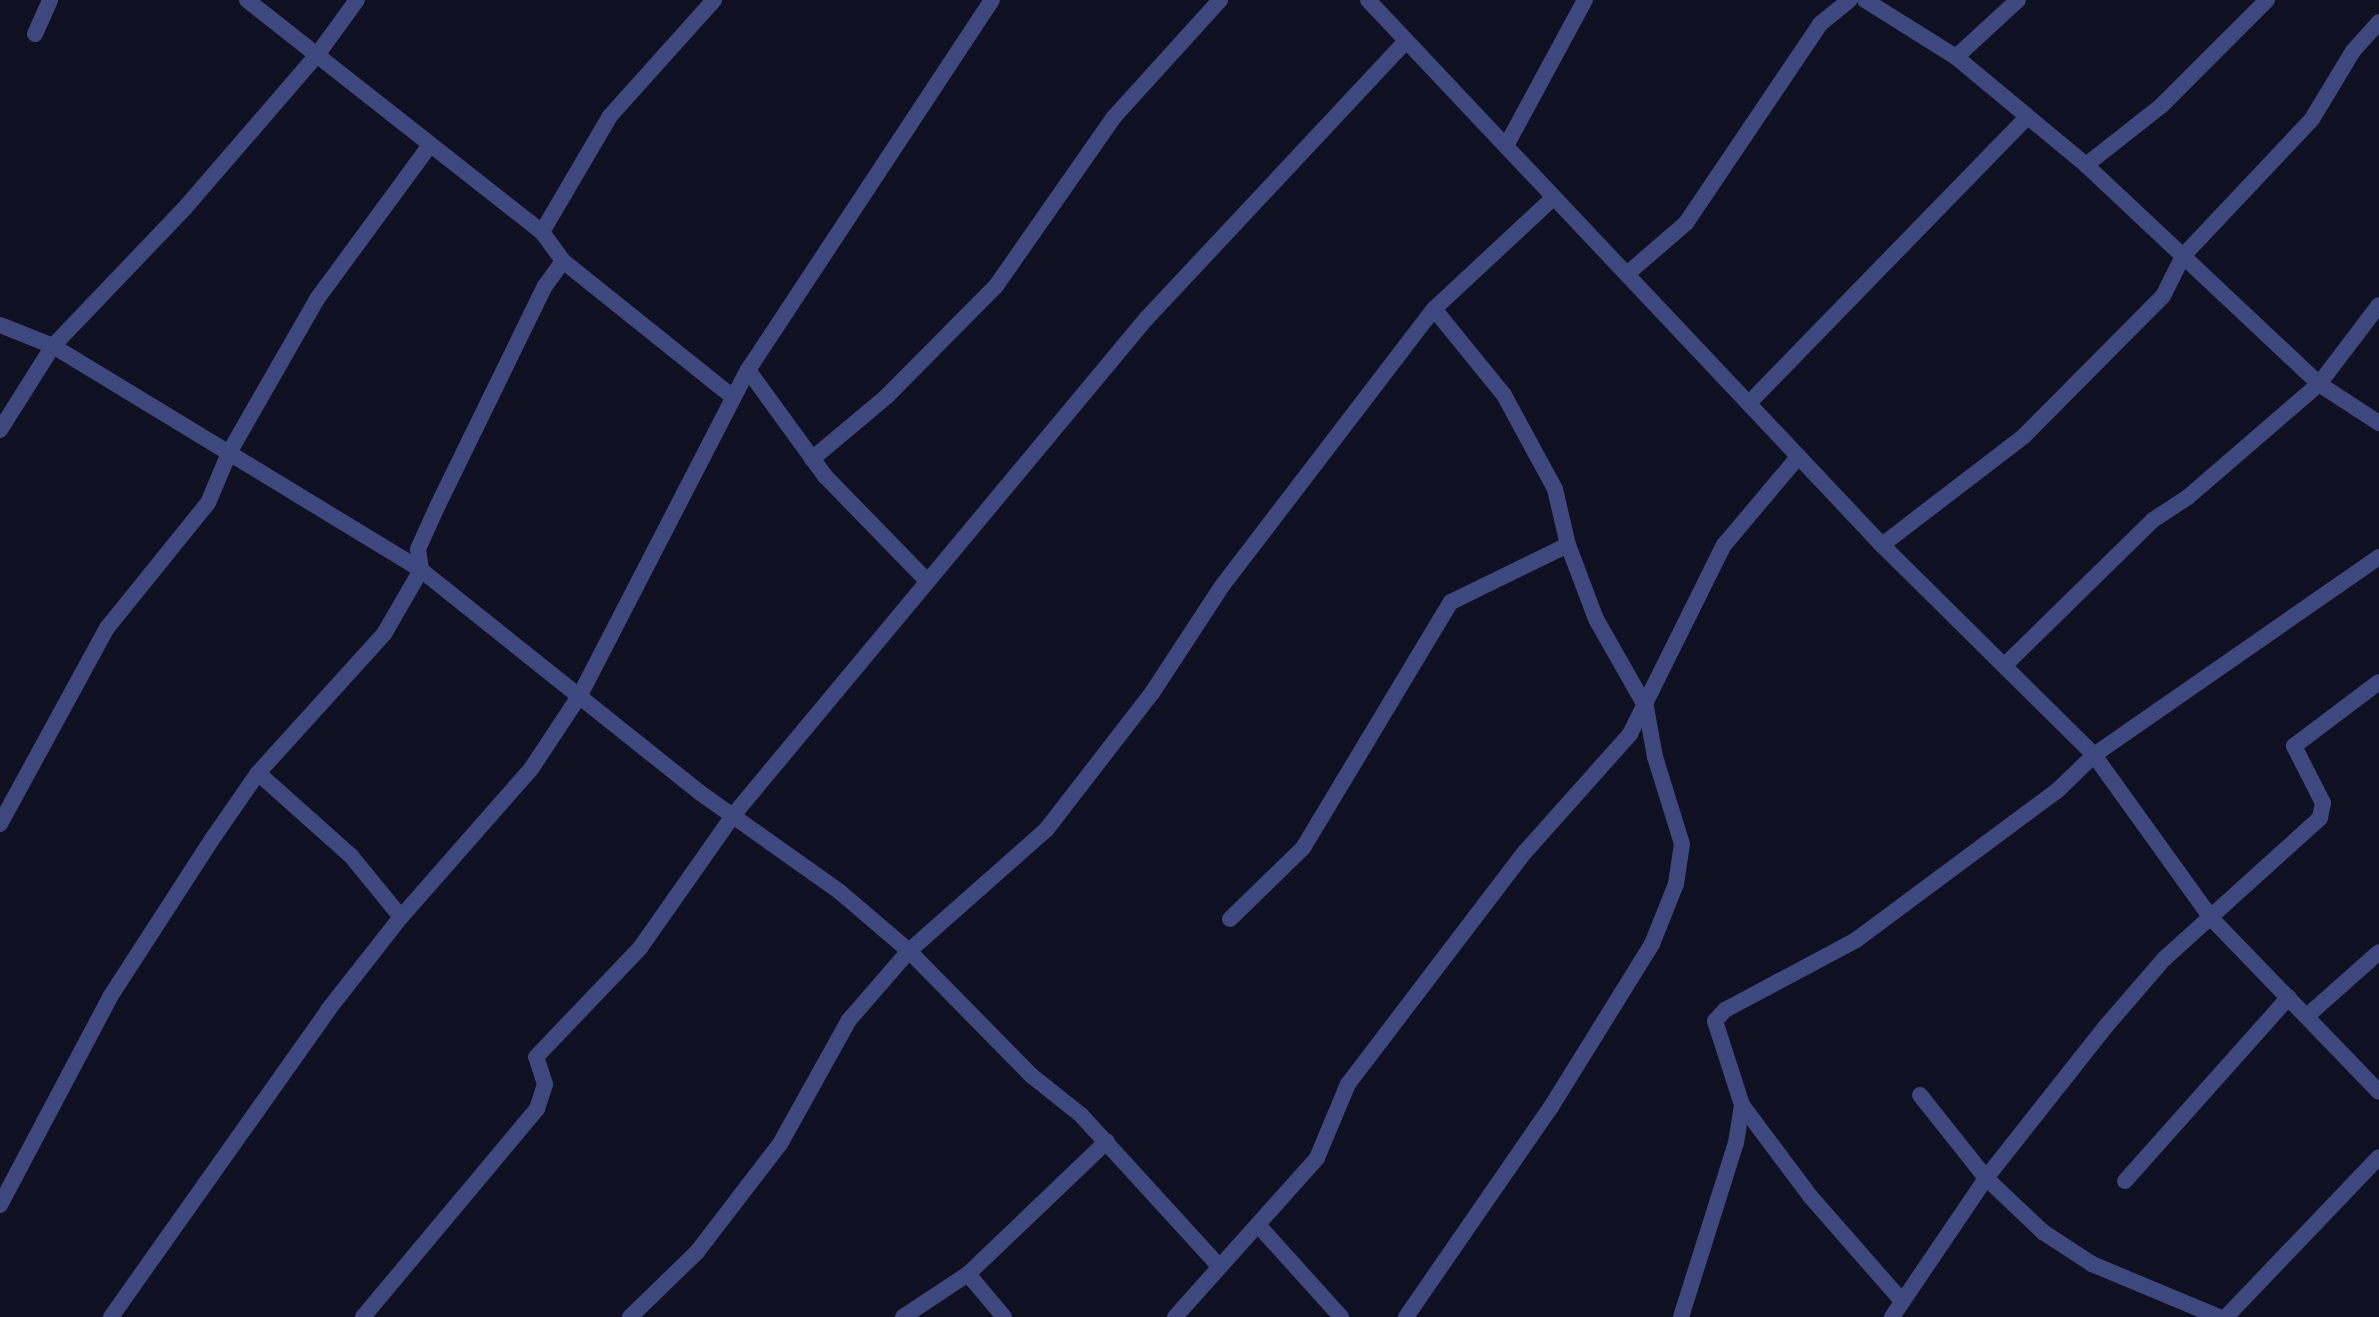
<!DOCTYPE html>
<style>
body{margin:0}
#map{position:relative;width:2379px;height:1317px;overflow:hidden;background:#0f1022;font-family:Manrope,sans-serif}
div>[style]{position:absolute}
.minor>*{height:16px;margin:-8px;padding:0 8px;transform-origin:8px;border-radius:8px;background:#3e487e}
span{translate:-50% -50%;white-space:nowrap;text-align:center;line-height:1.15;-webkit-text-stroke:6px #0f1022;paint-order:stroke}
</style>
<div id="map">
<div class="minor">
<div style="left:247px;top:0;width:375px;rotate:38.2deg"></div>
<div style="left:542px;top:232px;width:36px;rotate:54deg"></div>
<div style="left:563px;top:261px;width:218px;rotate:38.7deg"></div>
<div style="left:1368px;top:0;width:749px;rotate:46.68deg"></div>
<div style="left:1882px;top:545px;width:298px;rotate:44.7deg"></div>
<div style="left:2094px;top:755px;width:202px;rotate:54.3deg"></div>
<div style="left:2212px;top:919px;width:240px;rotate:46deg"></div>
<div style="left:1865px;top:0;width:107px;rotate:32.1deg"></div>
<div style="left:1956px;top:57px;width:169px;rotate:39.7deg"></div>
<div style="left:2086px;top:165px;width:320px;rotate:43.2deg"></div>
<div style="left:2319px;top:384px;width:72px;rotate:33deg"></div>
<div style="left:35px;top:34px;width:37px;rotate:-66deg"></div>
<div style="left:1956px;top:57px;width:84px;rotate:-42.6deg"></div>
<div style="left:1506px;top:146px;width:166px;rotate:-61.6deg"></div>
<div style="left:2086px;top:165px;width:95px;rotate:-38.2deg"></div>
<div style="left:2161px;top:106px;width:150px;rotate:-45deg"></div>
<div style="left:542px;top:232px;width:134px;rotate:-59.6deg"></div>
<div style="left:610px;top:116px;width:156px;rotate:-48.1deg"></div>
<div style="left:1627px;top:274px;width:78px;rotate:-40.8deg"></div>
<div style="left:1686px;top:223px;width:240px;rotate:-56deg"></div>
<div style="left:1820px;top:24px;width:38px;rotate:-39deg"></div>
<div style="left:0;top:325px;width:57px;rotate:21.6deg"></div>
<div style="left:53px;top:346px;width:431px;rotate:31.3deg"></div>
<div style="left:421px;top:570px;width:356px;rotate:38.6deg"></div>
<div style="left:699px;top:792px;width:173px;rotate:35.3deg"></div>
<div style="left:840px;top:892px;width:91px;rotate:40.5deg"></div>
<div style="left:909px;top:951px;width:175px;rotate:45.5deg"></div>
<div style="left:1032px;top:1076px;width:63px;rotate:38.5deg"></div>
<div style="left:1081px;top:1115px;width:202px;rotate:47.6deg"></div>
<div style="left:748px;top:370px;width:131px;rotate:54deg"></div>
<div style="left:825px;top:476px;width:146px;rotate:45.8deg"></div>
<div style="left:1751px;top:401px;width:395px;rotate:-45.8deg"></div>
<div style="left:0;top:430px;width:99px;rotate:-57.8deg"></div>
<div style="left:53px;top:346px;width:190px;rotate:-46.3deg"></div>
<div style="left:184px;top:209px;width:203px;rotate:-49.2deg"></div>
<div style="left:317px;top:55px;width:68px;rotate:-54deg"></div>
<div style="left:812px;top:459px;width:98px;rotate:-40deg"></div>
<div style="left:887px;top:396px;width:155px;rotate:-45.3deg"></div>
<div style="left:996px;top:286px;width:206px;rotate:-55.1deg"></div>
<div style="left:1114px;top:117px;width:158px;rotate:-47.8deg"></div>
<div style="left:1882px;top:545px;width:179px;rotate:-37.5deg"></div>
<div style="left:2024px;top:436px;width:197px;rotate:-45.2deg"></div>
<div style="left:2163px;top:296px;width:45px;rotate:-63.4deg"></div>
<div style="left:2183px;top:256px;width:188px;rotate:-46.7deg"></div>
<div style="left:2312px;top:119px;width:79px;rotate:-58.9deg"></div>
<div style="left:2353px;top:51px;width:39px;rotate:-48deg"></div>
<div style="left:2006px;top:664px;width:206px;rotate:-44.4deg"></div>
<div style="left:2153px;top:520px;width:42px;rotate:-33.3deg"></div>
<div style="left:2188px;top:497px;width:173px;rotate:-40.8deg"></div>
<div style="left:2319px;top:384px;width:99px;rotate:-52.8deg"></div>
<div style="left:258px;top:773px;width:125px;rotate:41.7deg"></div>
<div style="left:351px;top:856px;width:79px;rotate:50.7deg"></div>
<div style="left:0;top:824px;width:223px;rotate:-61.4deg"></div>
<div style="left:107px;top:628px;width:161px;rotate:-51.1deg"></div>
<div style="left:208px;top:503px;width:56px;rotate:-67.1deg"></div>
<div style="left:230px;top:451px;width:175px;rotate:-60.2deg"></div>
<div style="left:317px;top:299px;width:191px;rotate:-53.7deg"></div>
<div style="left:1230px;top:919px;width:102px;rotate:-44.2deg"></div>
<div style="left:1303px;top:848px;width:287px;rotate:-59deg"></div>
<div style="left:1451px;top:602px;width:130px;rotate:-26deg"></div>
<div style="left:2307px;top:1016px;width:96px;rotate:-41.6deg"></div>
<div style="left:1920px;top:1095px;width:106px;rotate:51.5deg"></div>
<div style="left:1986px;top:1178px;width:79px;rotate:43.5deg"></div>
<div style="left:2043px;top:1232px;width:59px;rotate:33.1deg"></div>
<div style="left:2092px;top:1264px;width:138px;rotate:22.7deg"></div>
<div style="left:1742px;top:1105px;width:114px;rotate:53.2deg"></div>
<div style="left:1810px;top:1196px;width:138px;rotate:48.8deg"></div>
<div style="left:2125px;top:1181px;width:246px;rotate:-48.3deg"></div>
<div style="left:0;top:1205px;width:235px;rotate:-62.1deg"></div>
<div style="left:110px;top:997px;width:193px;rotate:-57.1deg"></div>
<div style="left:215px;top:835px;width:75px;rotate:-55.3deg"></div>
<div style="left:258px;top:773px;width:188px;rotate:-47.8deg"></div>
<div style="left:384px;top:634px;width:74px;rotate:-60deg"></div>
<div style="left:421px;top:570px;width:21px;rotate:-98deg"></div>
<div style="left:418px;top:549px;width:48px;rotate:-65.6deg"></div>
<div style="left:438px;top:505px;width:244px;rotate:-64deg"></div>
<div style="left:545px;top:286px;width:31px;rotate:-54deg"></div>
<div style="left:1258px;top:1225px;width:124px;rotate:47.9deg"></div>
<div style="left:968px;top:1274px;width:56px;rotate:50.1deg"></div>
<div style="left:111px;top:1317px;width:376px;rotate:-54.7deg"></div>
<div style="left:328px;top:1010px;width:118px;rotate:-51.9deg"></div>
<div style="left:401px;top:917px;width:197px;rotate:-48.7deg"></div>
<div style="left:531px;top:769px;width:89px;rotate:-56.5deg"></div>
<div style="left:580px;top:695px;width:366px;rotate:-62.7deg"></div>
<div style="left:748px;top:370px;width:443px;rotate:-56.6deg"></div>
<div style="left:363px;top:1317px;width:271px;rotate:-50.1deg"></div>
<div style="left:537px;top:1109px;width:26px;rotate:-72deg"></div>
<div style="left:545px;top:1084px;width:28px;rotate:-108deg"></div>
<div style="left:536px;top:1057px;width:151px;rotate:-46.3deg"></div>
<div style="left:640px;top:948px;width:165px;rotate:-54.9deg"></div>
<div style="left:735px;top:813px;width:643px;rotate:-50.24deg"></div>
<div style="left:1146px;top:319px;width:381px;rotate:-46.9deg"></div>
<div style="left:630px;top:1317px;width:93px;rotate:-44.1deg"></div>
<div style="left:697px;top:1252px;width:136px;rotate:-52.5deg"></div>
<div style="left:780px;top:1144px;width:142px;rotate:-60.9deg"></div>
<div style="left:849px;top:1020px;width:91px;rotate:-49deg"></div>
<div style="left:909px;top:951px;width:183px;rotate:-41.5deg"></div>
<div style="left:1046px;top:830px;width:173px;rotate:-52.3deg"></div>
<div style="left:1152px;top:693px;width:128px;rotate:-56.8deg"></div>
<div style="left:1222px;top:586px;width:349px;rotate:-52.6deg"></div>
<div style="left:1434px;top:309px;width:163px;rotate:-43deg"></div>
<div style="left:903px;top:1317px;width:78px;rotate:-33.5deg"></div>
<div style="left:968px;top:1274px;width:192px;rotate:-43.7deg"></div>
<div style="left:1175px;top:1317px;width:213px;rotate:-48.2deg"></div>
<div style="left:1317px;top:1158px;width:80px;rotate:-67.3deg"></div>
<div style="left:1348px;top:1084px;width:292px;rotate:-52.7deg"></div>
<div style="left:1525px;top:852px;width:158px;rotate:-48.3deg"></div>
<div style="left:1630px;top:734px;width:211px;rotate:-63.6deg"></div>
<div style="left:1724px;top:545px;width:116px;rotate:-49.9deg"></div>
<div style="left:1406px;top:1317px;width:255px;rotate:-55.4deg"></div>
<div style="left:1551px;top:1107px;width:192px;rotate:-58.2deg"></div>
<div style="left:1652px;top:944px;width:65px;rotate:-68.2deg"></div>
<div style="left:1676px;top:884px;width:40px;rotate:-81.5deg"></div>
<div style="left:1682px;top:844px;width:91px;rotate:-107.2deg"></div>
<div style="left:1655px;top:757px;width:51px;rotate:-100.2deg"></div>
<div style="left:1646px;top:707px;width:101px;rotate:-119.6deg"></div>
<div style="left:1596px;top:619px;width:79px;rotate:-110.7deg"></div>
<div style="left:1568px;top:545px;width:57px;rotate:-103.1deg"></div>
<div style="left:1555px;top:489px;width:107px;rotate:-118.5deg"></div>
<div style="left:1504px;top:395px;width:111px;rotate:-129.1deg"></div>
<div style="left:1681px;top:1317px;width:182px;rotate:-72.5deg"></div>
<div style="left:1736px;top:1143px;width:38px;rotate:-81deg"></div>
<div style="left:1742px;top:1105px;width:88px;rotate:-107.8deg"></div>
<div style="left:1715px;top:1021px;width:15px;rotate:-48deg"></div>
<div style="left:1725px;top:1010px;width:149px;rotate:-28.1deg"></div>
<div style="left:1856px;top:940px;width:252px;rotate:-36.6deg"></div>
<div style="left:2058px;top:790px;width:50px;rotate:-44.2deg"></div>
<div style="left:2094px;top:755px;width:347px;rotate:-34.8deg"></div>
<div style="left:1892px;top:1317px;width:168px;rotate:-55.9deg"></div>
<div style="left:1986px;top:1178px;width:195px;rotate:-51.7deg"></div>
<div style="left:2107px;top:1025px;width:87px;rotate:-49.2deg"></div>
<div style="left:2164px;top:959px;width:210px;rotate:-42.1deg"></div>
<div style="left:2320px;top:818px;width:15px;rotate:-79deg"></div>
<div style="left:2323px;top:803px;width:64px;rotate:-117deg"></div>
<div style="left:2294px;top:746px;width:106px;rotate:-37deg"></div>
<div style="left:2226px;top:1317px;width:221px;rotate:-46.3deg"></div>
</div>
</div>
